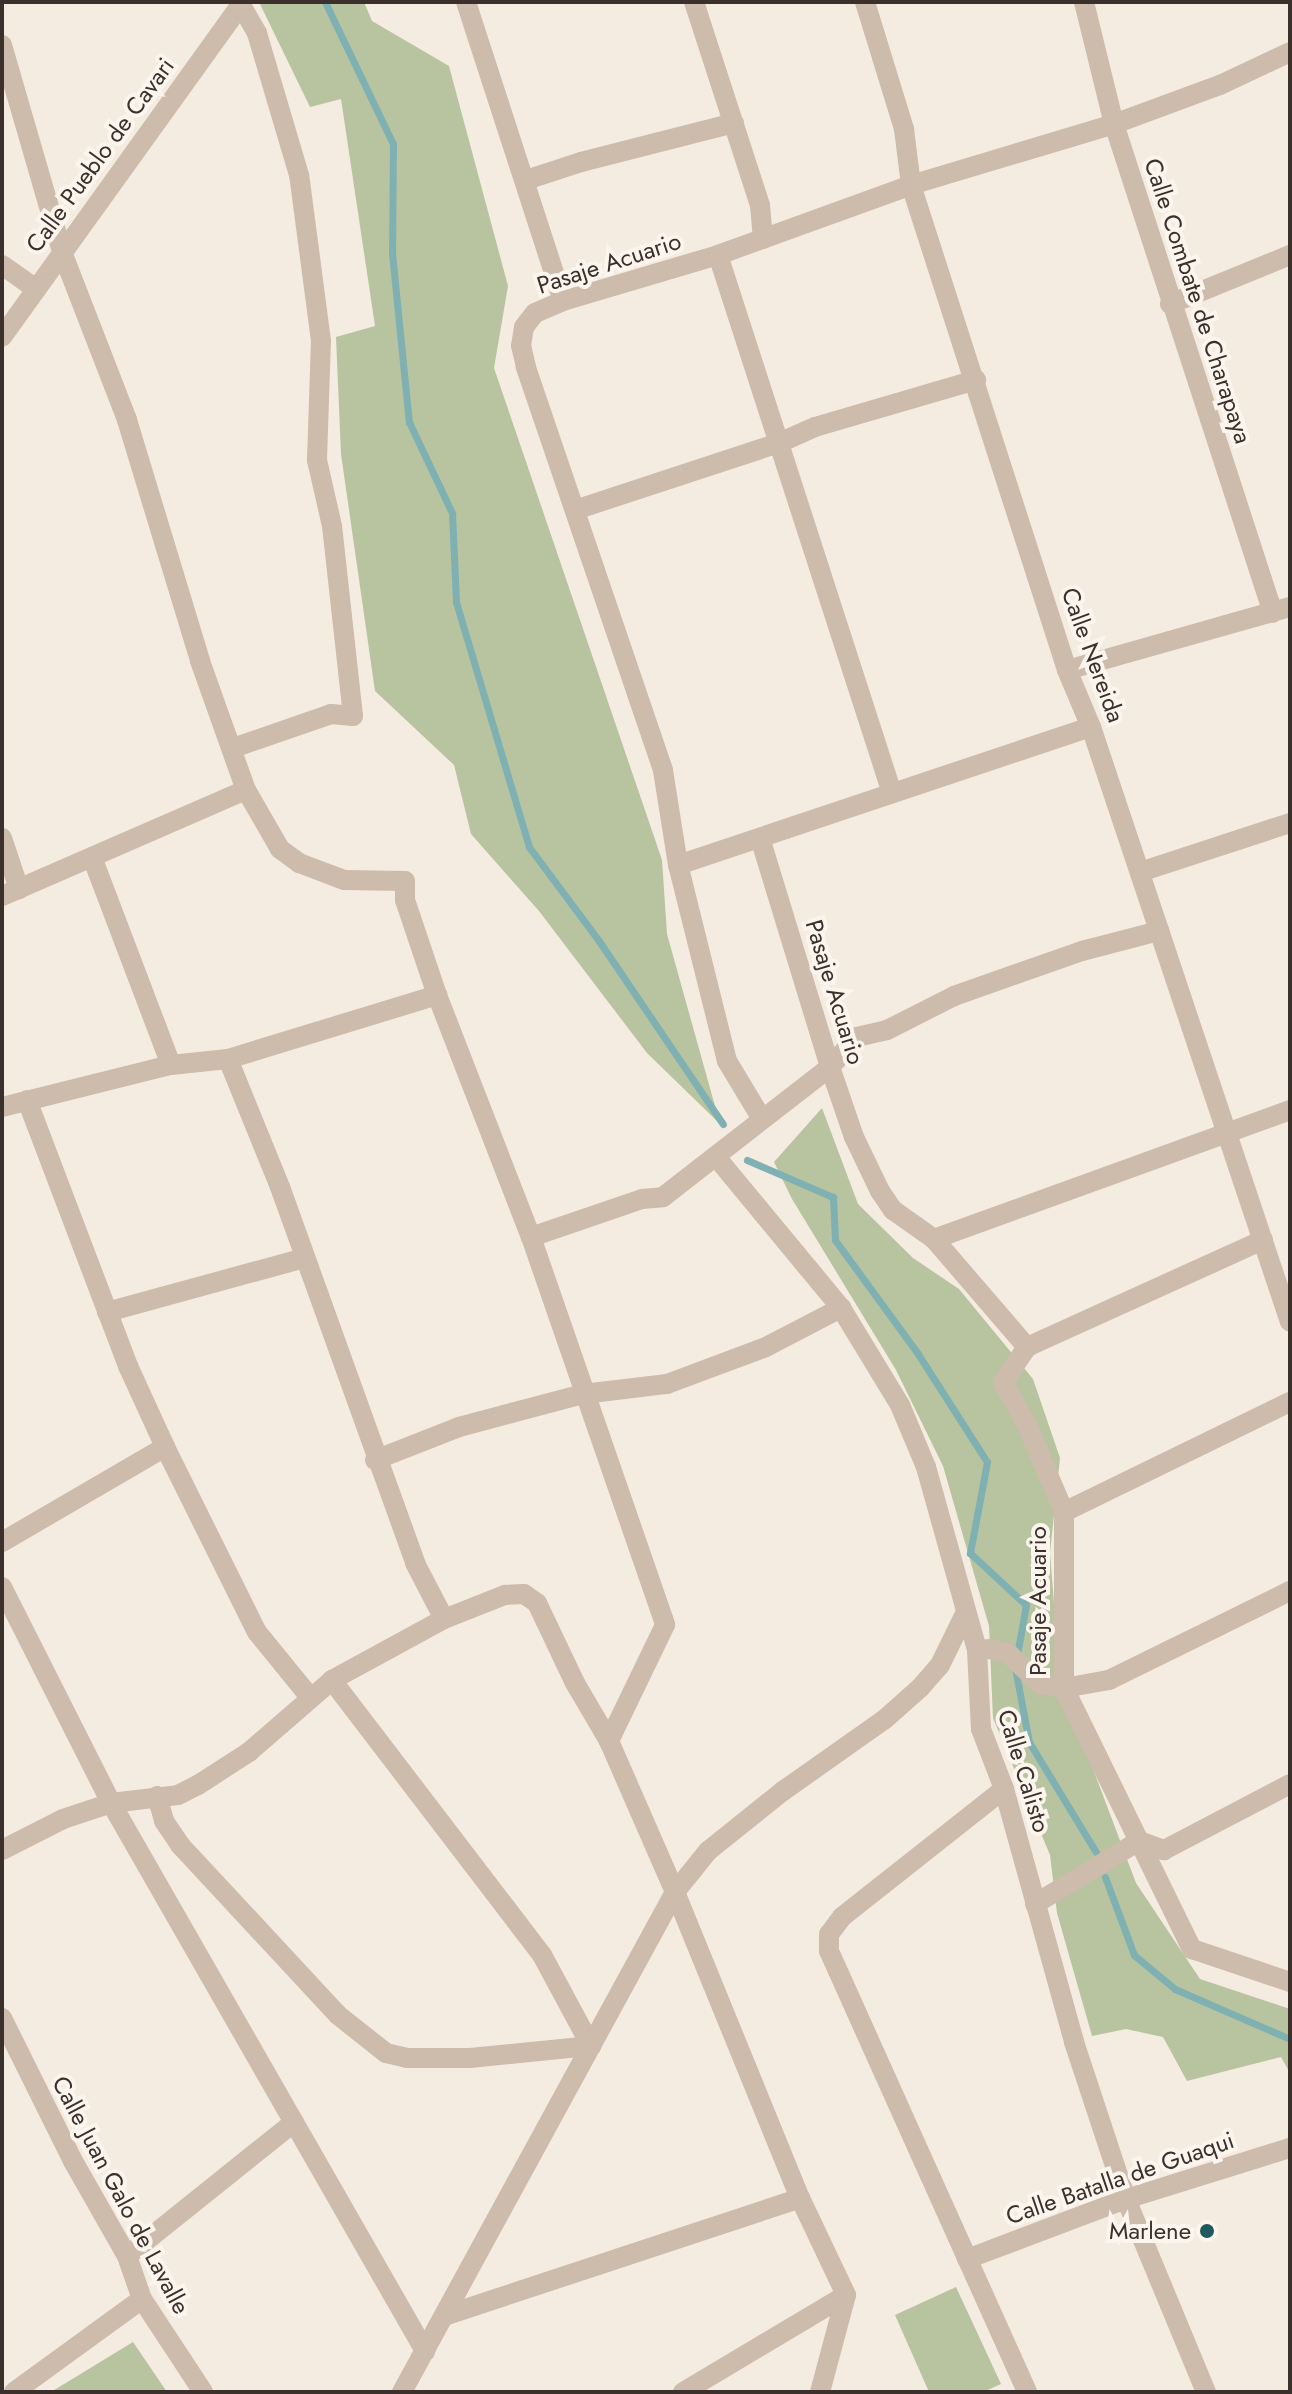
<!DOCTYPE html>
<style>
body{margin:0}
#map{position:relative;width:1292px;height:2394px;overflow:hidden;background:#f4ebe1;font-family:Jost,sans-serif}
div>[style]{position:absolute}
.green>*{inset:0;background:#b8c4a0}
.stream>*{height:7px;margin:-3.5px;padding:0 3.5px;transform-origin:3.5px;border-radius:3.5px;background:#7fb0b2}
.minor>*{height:20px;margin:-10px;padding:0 10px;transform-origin:10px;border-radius:10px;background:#cdbbac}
.dots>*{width:22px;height:22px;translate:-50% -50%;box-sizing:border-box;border:4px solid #fbf5ee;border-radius:50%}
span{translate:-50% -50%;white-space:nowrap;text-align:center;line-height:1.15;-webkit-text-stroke:8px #fbf5ee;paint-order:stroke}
.street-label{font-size:24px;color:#3b302b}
.poi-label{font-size:24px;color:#3b302b}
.right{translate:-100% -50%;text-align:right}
.frame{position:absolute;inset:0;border:4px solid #3b302b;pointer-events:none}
</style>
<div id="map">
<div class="green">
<div style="clip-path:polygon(259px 2px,364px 2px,372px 21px,449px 66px,508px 286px,494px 368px,662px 860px,667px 934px,720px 1124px,647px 1053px,539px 911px,471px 834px,454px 765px,375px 691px,341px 454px,336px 337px,375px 326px,341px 99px,310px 107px)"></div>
<div style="clip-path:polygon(822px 1108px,858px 1204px,913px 1258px,959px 1289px,1033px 1379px,1060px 1458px,1050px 1553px,1059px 1666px,1084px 1745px,1136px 1883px,1200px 1979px,1290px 2009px,1290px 2073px,1281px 2057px,1187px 2081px,1163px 2037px,1126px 2029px,1092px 2036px,1057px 1913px,1050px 1855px,993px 1718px,989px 1626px,943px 1466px,896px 1370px,792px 1199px,774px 1162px)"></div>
<div style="clip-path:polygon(956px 2287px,1001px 2384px,983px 2392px,929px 2392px,895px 2315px)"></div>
<div style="clip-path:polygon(133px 2342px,167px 2392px,51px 2392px)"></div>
</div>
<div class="stream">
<div style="left:325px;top:2px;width:157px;rotate:64.4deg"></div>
<div style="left:393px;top:144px;width:109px;rotate:90.5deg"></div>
<div style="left:392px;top:253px;width:170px;rotate:84.3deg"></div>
<div style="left:409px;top:422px;width:101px;rotate:64.7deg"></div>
<div style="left:452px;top:513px;width:89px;rotate:87.4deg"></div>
<div style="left:456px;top:602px;width:256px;rotate:73.4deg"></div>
<div style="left:529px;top:847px;width:117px;rotate:53.3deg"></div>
<div style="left:599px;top:941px;width:221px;rotate:55.9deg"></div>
<div style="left:747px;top:1160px;width:94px;rotate:23.3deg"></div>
<div style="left:833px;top:1197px;width:43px;rotate:87.3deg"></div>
<div style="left:835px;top:1240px;width:141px;rotate:53.9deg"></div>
<div style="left:918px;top:1354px;width:128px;rotate:57.4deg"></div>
<div style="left:987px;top:1462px;width:93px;rotate:100.6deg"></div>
<div style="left:970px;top:1553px;width:76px;rotate:42.9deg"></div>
<div style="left:1026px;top:1605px;width:51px;rotate:100.2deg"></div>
<div style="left:1015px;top:1668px;width:75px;rotate:79.3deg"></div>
<div style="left:1029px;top:1742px;width:129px;rotate:58.7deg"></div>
<div style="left:1105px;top:1877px;width:83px;rotate:69.6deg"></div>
<div style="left:1134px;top:1955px;width:53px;rotate:39.7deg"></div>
<div style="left:1175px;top:1989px;width:125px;rotate:23.5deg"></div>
</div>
<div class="minor">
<div style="left:466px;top:2px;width:314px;rotate:72deg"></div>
<div style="left:694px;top:2px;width:213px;rotate:72deg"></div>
<div style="left:760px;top:205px;width:34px;rotate:85deg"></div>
<div style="left:865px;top:2px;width:133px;rotate:72.9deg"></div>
<div style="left:904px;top:129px;width:56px;rotate:82.9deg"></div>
<div style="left:911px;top:185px;width:509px;rotate:72.17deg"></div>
<div style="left:1067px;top:670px;width:62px;rotate:67.2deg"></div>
<div style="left:1091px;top:727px;width:627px;rotate:71.51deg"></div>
<div style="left:1084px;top:2px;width:126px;rotate:76.2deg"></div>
<div style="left:1114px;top:124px;width:514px;rotate:71.99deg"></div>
<div style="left:2px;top:45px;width:216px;rotate:73.8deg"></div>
<div style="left:62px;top:252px;width:180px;rotate:68.8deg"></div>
<div style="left:127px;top:420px;width:252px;rotate:73.1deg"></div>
<div style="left:200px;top:661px;width:137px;rotate:70.4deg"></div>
<div style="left:246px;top:790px;width:68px;rotate:60deg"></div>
<div style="left:280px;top:849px;width:24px;rotate:36deg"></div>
<div style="left:299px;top:863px;width:48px;rotate:20.7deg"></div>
<div style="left:344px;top:880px;width:61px;rotate:0.9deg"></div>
<div style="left:405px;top:881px;width:19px;rotate:90deg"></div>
<div style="left:405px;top:900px;width:100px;rotate:71.4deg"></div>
<div style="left:437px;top:995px;width:260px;rotate:68.8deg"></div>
<div style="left:531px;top:1237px;width:410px;rotate:70.9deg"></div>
<div style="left:665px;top:1625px;width:129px;rotate:115.8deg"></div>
<div style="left:526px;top:180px;width:58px;rotate:-18.1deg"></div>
<div style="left:581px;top:162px;width:158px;rotate:-14.3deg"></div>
<div style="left:718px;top:255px;width:565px;rotate:72.08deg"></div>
<div style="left:2px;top:265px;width:42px;rotate:35.2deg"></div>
<div style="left:1170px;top:304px;width:130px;rotate:-22.2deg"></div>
<div style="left:2px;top:337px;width:410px;rotate:-54.3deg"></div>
<div style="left:575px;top:510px;width:215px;rotate:-18.2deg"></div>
<div style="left:779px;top:443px;width:39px;rotate:-24deg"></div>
<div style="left:815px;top:427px;width:168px;rotate:-16.3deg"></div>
<div style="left:1067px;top:670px;width:232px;rotate:-15.8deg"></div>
<div style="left:233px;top:748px;width:104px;rotate:-19.1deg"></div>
<div style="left:331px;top:714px;width:22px;rotate:5deg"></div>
<div style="left:353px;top:716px;width:191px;rotate:-96.3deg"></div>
<div style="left:332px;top:526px;width:68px;rotate:-102.8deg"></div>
<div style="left:317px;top:460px;width:119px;rotate:-88.1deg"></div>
<div style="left:321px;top:341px;width:167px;rotate:-97.5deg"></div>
<div style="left:299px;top:175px;width:148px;rotate:-106.5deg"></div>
<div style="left:257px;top:33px;width:36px;rotate:-120deg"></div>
<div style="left:2px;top:838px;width:54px;rotate:71.6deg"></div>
<div style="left:760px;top:838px;width:239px;rotate:73deg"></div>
<div style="left:830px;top:1067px;width:74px;rotate:71.1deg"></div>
<div style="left:854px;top:1137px;width:60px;rotate:64.3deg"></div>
<div style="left:880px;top:1191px;width:23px;rotate:56deg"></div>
<div style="left:893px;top:1210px;width:50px;rotate:35.3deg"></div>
<div style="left:934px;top:1239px;width:143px;rotate:49.3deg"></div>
<div style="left:92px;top:857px;width:222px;rotate:69.2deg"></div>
<div style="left:678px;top:865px;width:435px;rotate:-18.5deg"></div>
<div style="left:1140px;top:872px;width:158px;rotate:-18.1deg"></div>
<div style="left:2px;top:896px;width:266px;rotate:-23.5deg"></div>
<div style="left:228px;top:1059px;width:138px;rotate:67.9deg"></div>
<div style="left:280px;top:1187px;width:400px;rotate:70.2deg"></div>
<div style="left:415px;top:1563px;width:63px;rotate:62.6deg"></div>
<div style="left:27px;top:1100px;width:285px;rotate:69.2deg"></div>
<div style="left:128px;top:1366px;width:89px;rotate:65.4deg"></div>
<div style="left:165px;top:1447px;width:207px;rotate:63.6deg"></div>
<div style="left:257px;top:1632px;width:82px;rotate:50.9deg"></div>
<div style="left:2px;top:1107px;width:174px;rotate:-14deg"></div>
<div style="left:171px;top:1065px;width:57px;rotate:-6deg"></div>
<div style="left:228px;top:1059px;width:219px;rotate:-17deg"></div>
<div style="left:762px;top:1119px;width:68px;rotate:-121.1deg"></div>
<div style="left:727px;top:1061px;width:202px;rotate:-104deg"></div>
<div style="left:678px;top:865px;width:96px;rotate:-99deg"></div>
<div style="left:663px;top:770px;width:426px;rotate:-108.8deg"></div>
<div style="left:526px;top:367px;width:22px;rotate:-103deg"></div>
<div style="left:521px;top:346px;width:19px;rotate:-81deg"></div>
<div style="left:524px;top:327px;width:18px;rotate:-52deg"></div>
<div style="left:535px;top:313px;width:30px;rotate:-23deg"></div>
<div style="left:563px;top:301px;width:162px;rotate:-16.5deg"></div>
<div style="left:718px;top:255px;width:205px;rotate:-19.9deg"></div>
<div style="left:911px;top:185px;width:212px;rotate:-16.7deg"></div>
<div style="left:1114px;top:124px;width:113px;rotate:-20.2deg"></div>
<div style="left:1220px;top:85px;width:77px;rotate:-25.2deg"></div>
<div style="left:717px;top:1158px;width:195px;rotate:50.4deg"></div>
<div style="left:841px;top:1308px;width:114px;rotate:58.7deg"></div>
<div style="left:900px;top:1405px;width:67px;rotate:67.2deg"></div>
<div style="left:926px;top:1467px;width:190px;rotate:74.4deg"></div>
<div style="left:977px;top:1650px;width:79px;rotate:87.1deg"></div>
<div style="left:981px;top:1729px;width:64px;rotate:69deg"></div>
<div style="left:1004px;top:1789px;width:263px;rotate:74.5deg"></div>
<div style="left:1074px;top:2042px;width:165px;rotate:71.7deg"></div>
<div style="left:1126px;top:2199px;width:209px;rotate:67.5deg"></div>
<div style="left:531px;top:1237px;width:117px;rotate:-18.9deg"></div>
<div style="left:642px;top:1199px;width:21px;rotate:-5deg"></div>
<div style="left:663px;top:1197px;width:212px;rotate:-37.9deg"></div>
<div style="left:830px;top:1067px;width:40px;rotate:-48deg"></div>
<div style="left:857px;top:1037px;width:31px;rotate:-13deg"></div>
<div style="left:887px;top:1030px;width:75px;rotate:-26.9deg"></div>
<div style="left:954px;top:996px;width:136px;rotate:-19.4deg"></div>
<div style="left:1082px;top:951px;width:80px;rotate:-14.6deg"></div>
<div style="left:934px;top:1239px;width:379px;rotate:-19.9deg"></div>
<div style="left:107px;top:1312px;width:205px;rotate:-15.3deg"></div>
<div style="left:1027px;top:1347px;width:42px;rotate:124.4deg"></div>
<div style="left:1003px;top:1382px;width:47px;rotate:60.7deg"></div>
<div style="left:1026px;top:1423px;width:97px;rotate:66.9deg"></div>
<div style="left:1064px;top:1512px;width:176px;rotate:90deg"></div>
<div style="left:1064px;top:1688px;width:291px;rotate:63.9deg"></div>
<div style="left:1192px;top:1949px;width:103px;rotate:18.6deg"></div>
<div style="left:1027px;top:1347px;width:259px;rotate:-24.4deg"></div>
<div style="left:375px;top:1460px;width:90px;rotate:-21.4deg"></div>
<div style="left:459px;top:1427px;width:128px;rotate:-14.9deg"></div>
<div style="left:583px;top:1394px;width:85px;rotate:-6.8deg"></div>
<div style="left:667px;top:1384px;width:106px;rotate:-20.5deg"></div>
<div style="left:766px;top:1347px;width:85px;rotate:-27.5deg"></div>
<div style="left:1064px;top:1512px;width:251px;rotate:-26deg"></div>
<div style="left:2px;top:1542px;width:189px;rotate:-30.2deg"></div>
<div style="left:2px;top:1587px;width:242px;rotate:63.2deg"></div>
<div style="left:111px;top:1803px;width:632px;rotate:60.19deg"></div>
<div style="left:977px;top:1650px;width:14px;rotate:-4deg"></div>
<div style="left:991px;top:1649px;width:19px;rotate:16deg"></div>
<div style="left:1009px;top:1654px;width:43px;rotate:44.1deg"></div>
<div style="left:1040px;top:1684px;width:24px;rotate:9deg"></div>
<div style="left:1064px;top:1688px;width:46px;rotate:-10.1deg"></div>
<div style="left:1109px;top:1680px;width:202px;rotate:-26.2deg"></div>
<div style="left:1004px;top:1789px;width:206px;rotate:141.7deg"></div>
<div style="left:842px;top:1917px;width:21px;rotate:127deg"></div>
<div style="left:829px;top:1934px;width:17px;rotate:90deg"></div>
<div style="left:829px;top:1951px;width:483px;rotate:65.8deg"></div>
<div style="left:157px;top:1796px;width:26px;rotate:74deg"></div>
<div style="left:164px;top:1821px;width:30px;rotate:56deg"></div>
<div style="left:181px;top:1846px;width:231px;rotate:47.1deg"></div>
<div style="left:338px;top:2015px;width:61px;rotate:38.4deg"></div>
<div style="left:386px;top:2053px;width:22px;rotate:13deg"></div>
<div style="left:407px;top:2058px;width:63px"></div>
<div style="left:470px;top:2058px;width:122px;rotate:-5.7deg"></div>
<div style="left:591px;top:2046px;width:103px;rotate:-118.3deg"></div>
<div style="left:542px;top:1955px;width:346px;rotate:-127.4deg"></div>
<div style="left:1139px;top:1841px;width:27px;rotate:20deg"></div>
<div style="left:1164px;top:1850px;width:142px;rotate:-27.6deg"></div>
<div style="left:2px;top:1850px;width:68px;rotate:-26.9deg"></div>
<div style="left:63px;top:1819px;width:51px;rotate:-18.4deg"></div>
<div style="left:111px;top:1803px;width:67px;rotate:-6.8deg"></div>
<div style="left:178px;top:1795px;width:22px;rotate:-27deg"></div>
<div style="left:198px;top:1785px;width:61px;rotate:-32.9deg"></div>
<div style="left:249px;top:1752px;width:110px;rotate:-40.9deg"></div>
<div style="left:332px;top:1680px;width:128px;rotate:-28.6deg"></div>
<div style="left:444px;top:1619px;width:66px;rotate:-21.5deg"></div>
<div style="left:505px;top:1595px;width:19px;rotate:-3deg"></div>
<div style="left:524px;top:1594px;width:16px;rotate:35deg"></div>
<div style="left:537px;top:1603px;width:89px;rotate:64.6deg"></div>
<div style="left:575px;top:1683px;width:67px;rotate:59.6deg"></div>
<div style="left:609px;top:1741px;width:165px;rotate:66.4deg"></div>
<div style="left:675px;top:1892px;width:331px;rotate:67.8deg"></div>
<div style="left:800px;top:2198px;width:107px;rotate:64.6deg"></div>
<div style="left:846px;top:2295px;width:190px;rotate:149.2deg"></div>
<div style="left:1035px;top:1904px;width:122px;rotate:-31.2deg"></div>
<div style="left:2px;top:2018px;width:160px;rotate:63.6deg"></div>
<div style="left:73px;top:2161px;width:109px;rotate:60.4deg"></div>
<div style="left:127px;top:2256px;width:46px;rotate:70.8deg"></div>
<div style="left:142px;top:2299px;width:111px;rotate:56.7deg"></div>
<div style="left:127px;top:2256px;width:214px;rotate:-38.7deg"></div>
<div style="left:967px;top:2259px;width:170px;rotate:-20.7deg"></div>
<div style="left:1126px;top:2199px;width:172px;rotate:-17.3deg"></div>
<div style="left:447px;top:2315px;width:372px;rotate:-18.3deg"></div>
<div style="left:14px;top:2392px;width:158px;rotate:-36deg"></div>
<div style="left:402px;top:2392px;width:570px;rotate:-61.37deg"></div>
<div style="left:675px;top:1892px;width:53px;rotate:-51.2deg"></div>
<div style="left:708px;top:1851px;width:96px;rotate:-38.7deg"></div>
<div style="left:783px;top:1791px;width:125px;rotate:-35.2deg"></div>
<div style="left:885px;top:1719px;width:47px;rotate:-41.5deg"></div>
<div style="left:920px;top:1688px;width:30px;rotate:-49deg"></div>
<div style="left:940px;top:1665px;width:59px;rotate:-63.9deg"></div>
<div style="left:820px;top:2392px;width:100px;rotate:-75deg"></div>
</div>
<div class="dots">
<div style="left:1207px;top:2231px;background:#1f5a5e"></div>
</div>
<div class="street-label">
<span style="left:100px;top:155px;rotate:-54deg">Calle Pueblo de Cavari</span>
<span style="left:609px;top:263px;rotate:-18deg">Pasaje Acuario</span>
<span style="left:1198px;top:301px;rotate:72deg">Calle Combate de Charapaya</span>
<span style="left:1093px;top:655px;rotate:70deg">Calle Nereida</span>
<span style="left:835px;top:992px;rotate:73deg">Pasaje Acuario</span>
<span style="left:1038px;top:1601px;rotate:-90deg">Pasaje Acuario</span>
<span style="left:1024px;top:1771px;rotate:73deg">Calle Calisto</span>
<span style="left:1120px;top:2178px;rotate:-19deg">Calle Batalla de Guaqui</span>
<span style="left:121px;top:2195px;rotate:62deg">Calle Juan Galo de Lavalle</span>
</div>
<div class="poi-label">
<span class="right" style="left:1191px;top:2231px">Marlene</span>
</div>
<div class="frame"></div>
</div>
